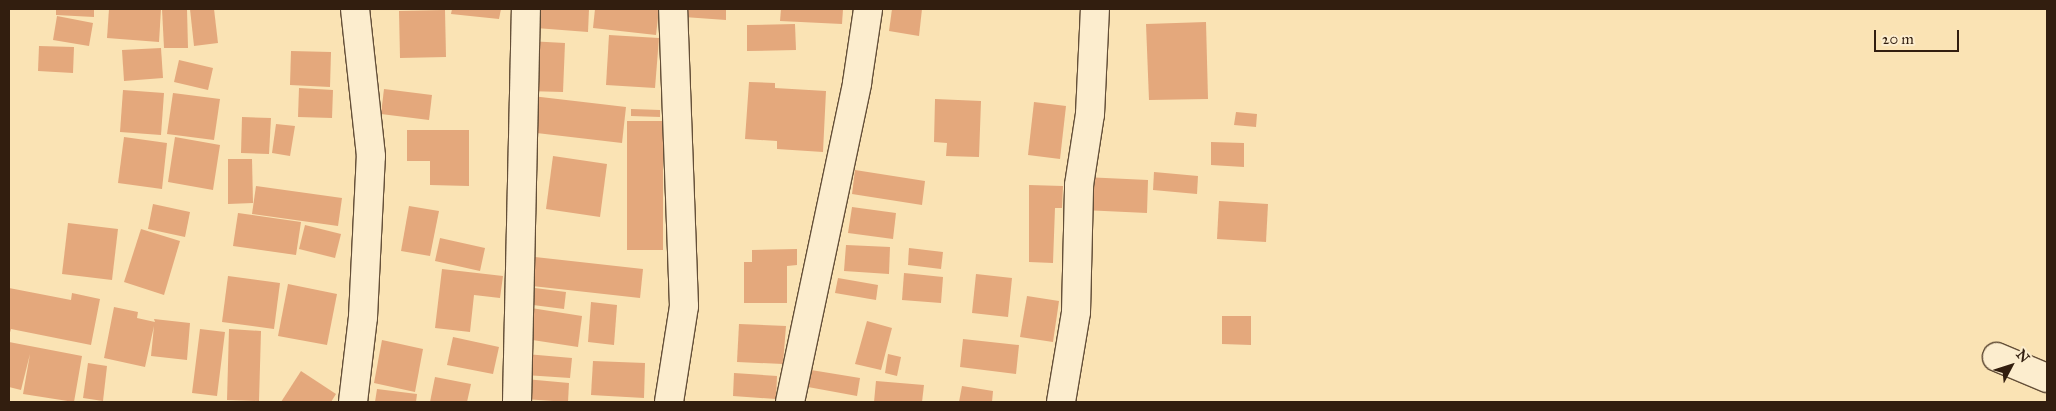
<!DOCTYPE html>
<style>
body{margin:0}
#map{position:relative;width:2056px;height:411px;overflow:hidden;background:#fae3b4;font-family:"IM FELL Great Primer",serif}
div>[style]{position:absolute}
.building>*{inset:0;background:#e4a87c}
.roads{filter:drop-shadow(1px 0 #644f38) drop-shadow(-1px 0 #644f38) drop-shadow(0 1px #644f38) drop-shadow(0 -1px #644f38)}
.minor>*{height:28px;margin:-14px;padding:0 14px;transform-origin:14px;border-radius:14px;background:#fcedce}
span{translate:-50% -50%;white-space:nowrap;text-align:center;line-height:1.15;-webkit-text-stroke:4.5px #fcedce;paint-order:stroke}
.frame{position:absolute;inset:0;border:10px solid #321e0f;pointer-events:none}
.north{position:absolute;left:1986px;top:341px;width:50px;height:50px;-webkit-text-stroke:4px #fcedce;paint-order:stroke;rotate:50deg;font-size:14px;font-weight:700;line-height:20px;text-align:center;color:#321e0f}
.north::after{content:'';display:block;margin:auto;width:18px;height:22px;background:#321e0f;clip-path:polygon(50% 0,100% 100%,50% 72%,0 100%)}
.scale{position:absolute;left:1874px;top:30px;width:85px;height:22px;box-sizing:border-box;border:2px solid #321e0f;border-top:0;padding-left:6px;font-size:15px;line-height:18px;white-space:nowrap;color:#321e0f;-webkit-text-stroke:4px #fcedce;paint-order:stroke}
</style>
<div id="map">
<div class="building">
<div style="clip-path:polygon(56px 9px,94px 9px,94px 17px,56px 15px)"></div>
<div style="clip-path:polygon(109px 9px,161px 9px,159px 42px,107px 38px)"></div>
<div style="clip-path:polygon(162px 9px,187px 9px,188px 48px,164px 48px)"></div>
<div style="clip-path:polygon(190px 9px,214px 9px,218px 43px,194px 46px)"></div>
<div style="clip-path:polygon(452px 9px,501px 9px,499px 19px,451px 14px)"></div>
<div style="clip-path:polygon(537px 9px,589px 9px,588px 32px,536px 28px)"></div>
<div style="clip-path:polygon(595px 9px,659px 9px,656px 35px,593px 28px)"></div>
<div style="clip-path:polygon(684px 9px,726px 9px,726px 20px,684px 17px)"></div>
<div style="clip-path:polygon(781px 9px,843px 9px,842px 24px,780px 21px)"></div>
<div style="clip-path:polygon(892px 9px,922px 9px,919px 36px,889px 31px)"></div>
<div style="clip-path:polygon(445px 10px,446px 57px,400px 58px,399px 11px)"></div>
<div style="clip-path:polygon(57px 16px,93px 23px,89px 46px,53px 40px)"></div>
<div style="clip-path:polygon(1206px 22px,1208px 99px,1149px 100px,1146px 24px)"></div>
<div style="clip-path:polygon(795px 24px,796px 50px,747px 51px,747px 25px)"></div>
<div style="clip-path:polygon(609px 35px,659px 38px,655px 88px,606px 85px)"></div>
<div style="clip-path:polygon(528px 41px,565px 43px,563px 92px,527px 91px)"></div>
<div style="clip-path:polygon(39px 46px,74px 47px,73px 73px,38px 71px)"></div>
<div style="clip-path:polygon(161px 48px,163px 78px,124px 81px,122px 50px)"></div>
<div style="clip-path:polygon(291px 51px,331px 52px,330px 87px,290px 85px)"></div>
<div style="clip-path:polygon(179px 60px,213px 68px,208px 90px,174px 82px)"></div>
<div style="clip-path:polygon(749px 82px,775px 83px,775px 88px,826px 91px,823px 152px,777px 149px,777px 141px,745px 139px)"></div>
<div style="clip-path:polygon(299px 88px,333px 90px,332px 118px,298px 117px)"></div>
<div style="clip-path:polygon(384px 89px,432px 95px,429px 120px,381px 114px)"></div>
<div style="clip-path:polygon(123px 90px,164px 93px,161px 135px,120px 132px)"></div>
<div style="clip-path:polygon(173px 93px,220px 99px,214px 140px,167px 134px)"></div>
<div style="clip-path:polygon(532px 96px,626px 107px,622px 143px,528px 132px)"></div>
<div style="clip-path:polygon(935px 99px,981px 101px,979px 157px,946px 156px,947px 143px,934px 142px)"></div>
<div style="clip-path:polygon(1034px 102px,1066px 106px,1060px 159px,1028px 155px)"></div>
<div style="clip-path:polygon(631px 109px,660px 110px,660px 117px,631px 116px)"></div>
<div style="clip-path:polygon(1236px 112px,1257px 114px,1256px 127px,1234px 125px)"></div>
<div style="clip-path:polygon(242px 117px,271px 118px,269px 154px,241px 153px)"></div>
<div style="clip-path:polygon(627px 121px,663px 121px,663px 250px,627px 250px)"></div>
<div style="clip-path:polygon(276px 124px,295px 126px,290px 156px,272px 153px)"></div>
<div style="clip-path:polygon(407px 130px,469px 130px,469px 186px,430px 185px,430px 161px,407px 161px)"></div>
<div style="clip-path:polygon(124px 137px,167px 143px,162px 189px,118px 183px)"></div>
<div style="clip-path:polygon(175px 137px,220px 145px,213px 190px,168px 182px)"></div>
<div style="clip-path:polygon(1211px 142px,1244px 143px,1244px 167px,1211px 165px)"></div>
<div style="clip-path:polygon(553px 156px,607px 164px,600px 217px,546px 209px)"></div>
<div style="clip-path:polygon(228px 159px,252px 159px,253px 203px,228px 204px)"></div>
<div style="clip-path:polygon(855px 170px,925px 181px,922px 205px,852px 194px)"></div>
<div style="clip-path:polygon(1154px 172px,1198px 176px,1197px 194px,1153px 190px)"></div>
<div style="clip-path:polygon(1084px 177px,1148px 180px,1147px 213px,1083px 210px)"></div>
<div style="clip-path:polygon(1029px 185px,1063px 186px,1062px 208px,1055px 208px,1053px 263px,1029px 262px)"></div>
<div style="clip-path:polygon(256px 186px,342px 198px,338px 226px,252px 214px)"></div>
<div style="clip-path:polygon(1219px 201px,1268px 204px,1266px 242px,1217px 239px)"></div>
<div style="clip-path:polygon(153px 204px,190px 212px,185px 237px,148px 229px)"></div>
<div style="clip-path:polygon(409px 206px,439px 211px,430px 256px,401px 251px)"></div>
<div style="clip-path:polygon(852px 207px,896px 213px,893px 239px,848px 233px)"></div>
<div style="clip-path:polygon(238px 213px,301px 222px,296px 255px,233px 246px)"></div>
<div style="clip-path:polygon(68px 223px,118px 229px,112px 280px,62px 274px)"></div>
<div style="clip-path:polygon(305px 225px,341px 234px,335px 258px,299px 249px)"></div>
<div style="clip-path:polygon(141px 229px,180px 241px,164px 295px,124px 282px)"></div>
<div style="clip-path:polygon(440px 238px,485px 248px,480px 271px,435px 261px)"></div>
<div style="clip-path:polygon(846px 245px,890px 247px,889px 274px,844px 271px)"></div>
<div style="clip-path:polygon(909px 248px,943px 252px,941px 269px,908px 265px)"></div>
<div style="clip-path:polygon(797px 249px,797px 265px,787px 266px,787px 303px,744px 303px,744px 262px,752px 262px,752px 250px)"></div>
<div style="clip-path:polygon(535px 257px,643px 269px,640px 298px,532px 286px)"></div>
<div style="clip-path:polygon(442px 269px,503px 276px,500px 298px,474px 295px,470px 332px,435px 328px)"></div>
<div style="clip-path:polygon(904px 273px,943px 277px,941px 303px,902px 300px)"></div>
<div style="clip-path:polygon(976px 274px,1012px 278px,1008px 317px,972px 313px)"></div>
<div style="clip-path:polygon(228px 276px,280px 283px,274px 329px,222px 322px)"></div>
<div style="clip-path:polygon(838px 278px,878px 285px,876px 300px,835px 293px)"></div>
<div style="clip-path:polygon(288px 284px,337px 294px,327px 345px,278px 336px)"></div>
<div style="clip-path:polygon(9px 288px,71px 300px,72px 293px,100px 299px,91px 345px,11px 329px,9px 336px)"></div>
<div style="clip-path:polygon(535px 288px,566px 292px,564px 309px,533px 305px)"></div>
<div style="clip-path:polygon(1027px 296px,1059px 301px,1053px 342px,1020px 337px)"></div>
<div style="clip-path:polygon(591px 302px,617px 305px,614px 345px,588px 342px)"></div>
<div style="clip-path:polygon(114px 307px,138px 312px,137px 318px,155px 322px,154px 319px,190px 323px,187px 360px,151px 356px,154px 326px,145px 367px,104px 358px)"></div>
<div style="clip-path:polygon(531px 308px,582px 316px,578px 347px,526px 339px)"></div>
<div style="clip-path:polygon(1222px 316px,1251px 316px,1251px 345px,1222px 344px)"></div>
<div style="clip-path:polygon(867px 321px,892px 328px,881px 370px,855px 364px)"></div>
<div style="clip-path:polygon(739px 324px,786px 326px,783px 364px,737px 362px)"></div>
<div style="clip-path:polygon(200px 329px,225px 332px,217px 396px,192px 393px)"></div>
<div style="clip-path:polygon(229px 329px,261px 331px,259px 401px,227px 400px)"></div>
<div style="clip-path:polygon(453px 337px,499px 347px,493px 374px,447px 365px)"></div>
<div style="clip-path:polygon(963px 339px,1019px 345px,1016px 374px,960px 367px)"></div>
<div style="clip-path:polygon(382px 340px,423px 349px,415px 392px,374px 383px)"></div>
<div style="clip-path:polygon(9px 342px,82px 356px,74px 402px,23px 394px,30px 354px,21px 390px,9px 387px)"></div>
<div style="clip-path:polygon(526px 354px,572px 358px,570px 378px,525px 375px)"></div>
<div style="clip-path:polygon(888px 354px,901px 357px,897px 376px,885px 373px)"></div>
<div style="clip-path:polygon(593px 361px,645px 363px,644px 398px,591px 395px)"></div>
<div style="clip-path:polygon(88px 363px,107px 366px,103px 401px,83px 398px)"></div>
<div style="clip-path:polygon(811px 370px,860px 378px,857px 396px,808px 387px)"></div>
<div style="clip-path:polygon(301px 371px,336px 394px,331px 402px,281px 402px)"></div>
<div style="clip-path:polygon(734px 373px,777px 376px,776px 399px,733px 396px)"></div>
<div style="clip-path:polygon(435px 377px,471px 384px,467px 402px,430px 402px)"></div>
<div style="clip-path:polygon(525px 379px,569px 383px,568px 402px,524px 399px)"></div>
<div style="clip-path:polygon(876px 381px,924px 385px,922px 402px,874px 402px)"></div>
<div style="clip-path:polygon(962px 386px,993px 391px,992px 402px,959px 402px)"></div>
<div style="clip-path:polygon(377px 389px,417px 394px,416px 402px,375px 402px)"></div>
</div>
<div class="roads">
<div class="minor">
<div style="left:1997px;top:357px;width:54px;rotate:22.8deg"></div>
<div style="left:353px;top:402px;width:86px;rotate:-83.3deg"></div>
<div style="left:363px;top:317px;width:161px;rotate:-87.2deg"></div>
<div style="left:371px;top:156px;width:148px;rotate:-96.2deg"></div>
<div style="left:517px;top:402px;width:393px;rotate:-88.7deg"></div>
<div style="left:669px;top:402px;width:97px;rotate:-81.1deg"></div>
<div style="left:684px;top:306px;width:297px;rotate:-92.1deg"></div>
<div style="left:790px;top:402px;width:326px;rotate:-78.1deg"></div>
<div style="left:857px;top:83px;width:75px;rotate:-81.5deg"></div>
<div style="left:1061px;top:402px;width:91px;rotate:-80.5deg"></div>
<div style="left:1076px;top:312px;width:127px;rotate:-88.6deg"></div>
<div style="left:1079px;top:185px;width:72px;rotate:-81.2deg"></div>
<div style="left:1090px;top:114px;width:105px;rotate:-87.3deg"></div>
</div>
</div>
<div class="frame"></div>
<div class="north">N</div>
<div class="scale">20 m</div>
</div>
